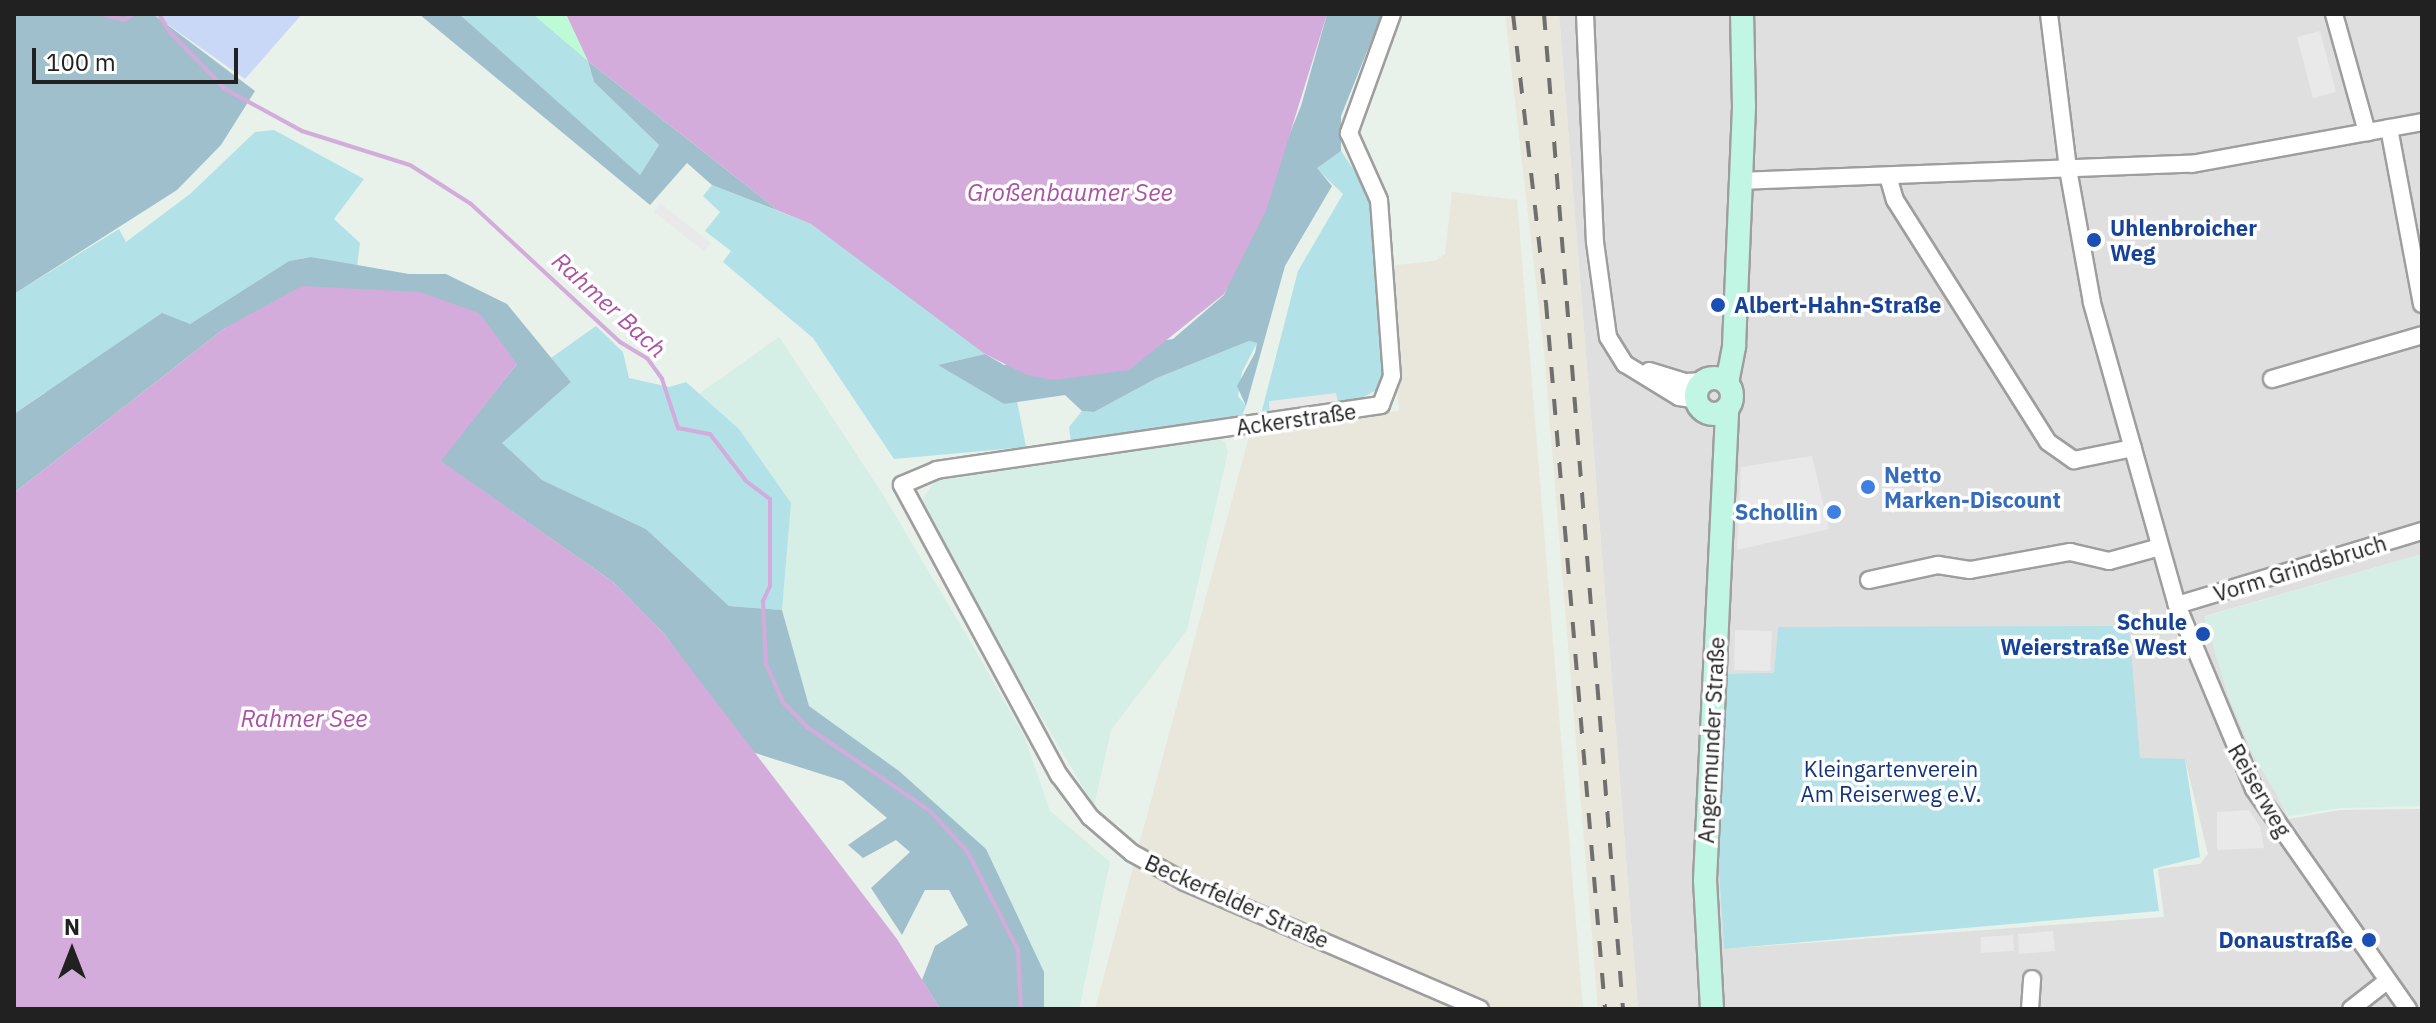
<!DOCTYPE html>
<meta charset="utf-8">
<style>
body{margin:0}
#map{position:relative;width:2436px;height:1023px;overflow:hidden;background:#e8f1ea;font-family:"IBM Plex Sans",sans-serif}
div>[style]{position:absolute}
.residential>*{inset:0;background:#dedfde}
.industrial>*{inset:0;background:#e9e6db}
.farmland>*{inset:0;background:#d5eee6}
.grass>*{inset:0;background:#b2e1e7}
.forest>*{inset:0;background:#a0bfcd}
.sand>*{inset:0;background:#bcfbd5}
.park>*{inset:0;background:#c9d8f7}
.parking>*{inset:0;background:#e9e9e9}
.water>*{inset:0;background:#d3acdb}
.stream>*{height:4px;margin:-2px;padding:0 2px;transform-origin:2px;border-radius:2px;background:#d3acdb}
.roads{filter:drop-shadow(2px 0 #9e9e9e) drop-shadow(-2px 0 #9e9e9e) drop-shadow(0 2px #9e9e9e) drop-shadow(0 -2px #9e9e9e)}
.street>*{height:16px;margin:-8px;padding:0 8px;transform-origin:8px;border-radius:8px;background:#fff}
.secondary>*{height:22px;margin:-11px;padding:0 11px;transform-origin:11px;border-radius:11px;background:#c1f6e4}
.secondary>.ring{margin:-11px;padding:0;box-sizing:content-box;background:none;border:22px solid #c1f6e4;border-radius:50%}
.rail>*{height:4px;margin-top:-2px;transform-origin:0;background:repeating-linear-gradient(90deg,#6f6f6f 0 16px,transparent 0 32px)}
.dots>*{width:22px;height:22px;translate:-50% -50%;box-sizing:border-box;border:4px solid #fff;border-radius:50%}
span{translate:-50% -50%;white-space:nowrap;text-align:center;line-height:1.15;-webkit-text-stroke:7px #fff;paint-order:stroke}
.transit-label{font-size:22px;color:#164399;font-weight:700}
.left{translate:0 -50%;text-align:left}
.right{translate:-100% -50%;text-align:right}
.street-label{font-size:22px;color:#212121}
.shop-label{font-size:22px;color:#366cbe;font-weight:700}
.park-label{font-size:22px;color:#13347b}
.water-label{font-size:24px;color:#ac52a3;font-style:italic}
.frame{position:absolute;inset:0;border:16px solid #212121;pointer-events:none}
.north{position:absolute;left:32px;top:911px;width:80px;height:80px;-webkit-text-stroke:6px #fff;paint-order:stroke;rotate:0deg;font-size:22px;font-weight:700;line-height:32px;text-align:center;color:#212121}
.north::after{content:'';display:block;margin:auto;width:28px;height:36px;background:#212121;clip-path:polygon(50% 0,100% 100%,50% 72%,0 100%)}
.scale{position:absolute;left:32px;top:48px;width:206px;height:36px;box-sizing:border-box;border:4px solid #212121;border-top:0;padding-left:10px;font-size:24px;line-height:28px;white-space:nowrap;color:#212121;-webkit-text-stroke:6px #fff;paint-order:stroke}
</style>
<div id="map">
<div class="residential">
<div style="clip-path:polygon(evenodd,1559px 14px,2422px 14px,2422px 554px,2205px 616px,2229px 698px,2289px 819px,2340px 810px,2422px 809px,2422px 1009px,1638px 1009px,1559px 14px,1778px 627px,2140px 759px,2185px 759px,2208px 854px,2200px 864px,2158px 869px,2164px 917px,1724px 949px,1718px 856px,1726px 675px,1774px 674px,1778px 627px)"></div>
</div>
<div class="industrial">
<div style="clip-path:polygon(1505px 14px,1559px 14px,1638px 1009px,1598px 1009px,1544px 352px)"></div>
<div style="clip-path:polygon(1452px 192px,1517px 200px,1583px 1009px,1095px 1009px,1250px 433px,1399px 411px,1389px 266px,1435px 261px,1445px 254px)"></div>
</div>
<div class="farmland">
<div style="clip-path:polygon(779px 337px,882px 493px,977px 653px,1024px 736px,1050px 811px,1110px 862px,1079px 1009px,1044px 1009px,1044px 972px,899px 771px,809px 706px,782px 610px,791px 503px,739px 429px,699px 394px)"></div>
<div style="clip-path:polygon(1212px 435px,1225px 442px,1228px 452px,1187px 630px,1111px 730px,1094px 806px,922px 514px,923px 498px,937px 479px,951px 472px)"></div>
<div style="clip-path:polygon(2422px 554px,2422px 806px,2340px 808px,2289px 816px,2253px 755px,2229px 698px,2204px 617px)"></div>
</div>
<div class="grass">
<div style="clip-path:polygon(533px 14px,588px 61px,594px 82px,659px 145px,640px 175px,460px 15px)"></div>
<div style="clip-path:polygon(274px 130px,364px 179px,334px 219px,360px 243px,357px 267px,311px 257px,289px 261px,190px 324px,44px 393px,14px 414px,14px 294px,119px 229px,126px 242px,190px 194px,255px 132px)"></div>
<div style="clip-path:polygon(1341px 151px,1374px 199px,1384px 376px,1378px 389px,1353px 403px,1338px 405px,1336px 394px,1269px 402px,1270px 413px,1261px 414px,1298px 271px,1343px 194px,1316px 168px)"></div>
<div style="clip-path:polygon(712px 185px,811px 224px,941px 318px,985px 354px,939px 365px,1004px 404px,1017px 401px,1026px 447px,894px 459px,813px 338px,723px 262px,731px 251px,705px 231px,720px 212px,703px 196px)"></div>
<div style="clip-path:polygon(596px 326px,623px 352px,629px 378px,669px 387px,686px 382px,739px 429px,791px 503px,782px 610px,729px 606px,646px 529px,542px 480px,501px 443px,571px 382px,551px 358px)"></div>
<div style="clip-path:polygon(1249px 341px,1257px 343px,1242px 372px,1238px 396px,1246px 406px,1241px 418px,1071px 442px,1069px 427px,1082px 411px,1094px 412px,1157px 378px)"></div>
<div style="clip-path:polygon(2129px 626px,2140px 758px,2185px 759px,2200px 857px,2153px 869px,2159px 911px,1724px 949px,1718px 856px,1726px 674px,1774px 673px,1778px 627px)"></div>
</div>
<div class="forest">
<div style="clip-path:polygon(14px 14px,153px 14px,255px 91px,221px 145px,177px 190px,14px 294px)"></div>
<div style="clip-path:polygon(419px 14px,459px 14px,640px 175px,659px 145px,594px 82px,588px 61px,779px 211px,712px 185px,687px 163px,650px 205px)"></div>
<div style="clip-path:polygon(1327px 14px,1382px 14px,1341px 116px,1341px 151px,1317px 168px,1332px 186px,1285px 266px,1246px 406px,1237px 386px,1255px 353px,1257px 343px,1249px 341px,1157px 378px,1094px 412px,1082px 411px,1065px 395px,1004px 404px,938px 365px,985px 354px,1004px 365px,1173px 339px,1224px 295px,1301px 106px)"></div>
<div style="clip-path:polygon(311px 257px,409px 274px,446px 274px,507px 304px,571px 382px,502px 443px,542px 480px,646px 529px,729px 606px,782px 610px,809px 706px,899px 771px,986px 849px,1044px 972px,1044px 1009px,940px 1009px,922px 980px,935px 946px,968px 925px,949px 890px,925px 890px,902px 935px,871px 888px,910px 852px,896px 840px,863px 858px,848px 845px,887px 818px,843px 781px,749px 751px,665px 635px,613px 582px,440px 461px,517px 364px,225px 328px,14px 493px,14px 414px,162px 313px,190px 324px,289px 261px)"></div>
</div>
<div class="sand">
<div style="clip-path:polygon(533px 14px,566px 14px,588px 61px)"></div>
</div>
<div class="park">
<div style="clip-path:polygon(153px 14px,302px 14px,245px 79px)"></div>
</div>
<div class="parking">
<div style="clip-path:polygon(2320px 31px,2336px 92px,2313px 98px,2297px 37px)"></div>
<div style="clip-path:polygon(660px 203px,711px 243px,704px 251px,654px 212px)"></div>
<div style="clip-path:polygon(1336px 393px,1339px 413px,1271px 422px,1269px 401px)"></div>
<div style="clip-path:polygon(1812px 456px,1829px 529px,1737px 550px,1741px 467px)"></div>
<div style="clip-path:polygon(1735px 630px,1772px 631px,1770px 671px,1734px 670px)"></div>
<div style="clip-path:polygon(2249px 810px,2260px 827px,2264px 848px,2217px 850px,2217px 812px)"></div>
<div style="clip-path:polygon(2053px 931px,2055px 951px,2019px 954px,2018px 934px)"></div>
<div style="clip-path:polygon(2013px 935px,2014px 951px,1981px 953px,1981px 937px)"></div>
</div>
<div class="water">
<div style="clip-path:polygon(566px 14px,1327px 14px,1266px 211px,1224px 294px,1129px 370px,1053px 380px,1027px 375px,985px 354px,811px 224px,779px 211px,588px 61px)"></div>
<div style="clip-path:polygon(302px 286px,420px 292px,479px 313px,517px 364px,441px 461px,613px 582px,665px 635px,897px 939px,940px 1009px,14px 1009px,14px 493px,225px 328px)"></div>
</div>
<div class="stream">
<div style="left:102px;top:14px;width:23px;rotate:15deg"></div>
<div style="left:124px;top:20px;width:12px;rotate:-31deg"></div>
<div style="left:159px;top:14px;width:21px;rotate:59deg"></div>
<div style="left:170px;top:32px;width:79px;rotate:46deg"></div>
<div style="left:225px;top:89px;width:88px;rotate:28.6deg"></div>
<div style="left:302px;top:131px;width:113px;rotate:17.5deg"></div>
<div style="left:410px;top:165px;width:72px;rotate:32.6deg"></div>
<div style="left:471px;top:204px;width:203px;rotate:42.8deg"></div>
<div style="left:620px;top:342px;width:31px;rotate:31deg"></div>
<div style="left:647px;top:358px;width:26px;rotate:54deg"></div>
<div style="left:662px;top:379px;width:52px;rotate:71.9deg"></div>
<div style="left:678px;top:428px;width:33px;rotate:11deg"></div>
<div style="left:710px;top:434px;width:59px;rotate:52.5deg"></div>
<div style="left:746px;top:481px;width:30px;rotate:37deg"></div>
<div style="left:770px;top:499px;width:87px;rotate:90deg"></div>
<div style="left:770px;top:586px;width:17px;rotate:115deg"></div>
<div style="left:763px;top:601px;width:63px;rotate:87.3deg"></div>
<div style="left:766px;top:664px;width:42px;rotate:65.9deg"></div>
<div style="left:783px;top:702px;width:35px;rotate:46deg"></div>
<div style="left:807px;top:727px;width:149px;rotate:34.3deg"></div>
<div style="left:930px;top:811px;width:54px;rotate:47.2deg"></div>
<div style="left:967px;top:851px;width:111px;rotate:62.7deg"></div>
<div style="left:1018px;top:950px;width:59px;rotate:87.1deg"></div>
</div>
<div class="roads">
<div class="street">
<div style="left:1392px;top:14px;width:127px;rotate:109.9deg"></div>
<div style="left:1349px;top:133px;width:73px;rotate:65.9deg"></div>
<div style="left:1379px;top:200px;width:176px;rotate:85.8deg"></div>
<div style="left:1392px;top:376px;width:31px;rotate:111deg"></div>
<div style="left:1381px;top:405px;width:449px;rotate:171.7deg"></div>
<div style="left:937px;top:470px;width:38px;rotate:157deg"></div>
<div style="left:902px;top:485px;width:330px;rotate:61.6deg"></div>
<div style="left:1059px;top:775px;width:52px;rotate:53.6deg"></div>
<div style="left:1090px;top:817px;width:55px;rotate:40.6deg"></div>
<div style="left:1132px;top:853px;width:60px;rotate:28.7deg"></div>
<div style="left:1185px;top:882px;width:321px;rotate:23.3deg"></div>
<div style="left:1585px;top:14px;width:228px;rotate:87.5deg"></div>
<div style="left:1595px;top:242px;width:96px;rotate:82.2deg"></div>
<div style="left:1608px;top:337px;width:32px;rotate:58deg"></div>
<div style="left:1625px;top:364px;width:63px;rotate:31.4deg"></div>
<div style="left:1679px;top:397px;width:18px;rotate:9deg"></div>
<div style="left:2049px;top:14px;width:156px;rotate:83deg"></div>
<div style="left:2068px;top:169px;width:136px;rotate:79.8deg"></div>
<div style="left:2092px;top:303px;width:314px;rotate:74.3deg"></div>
<div style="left:2177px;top:605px;width:199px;rotate:67.3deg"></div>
<div style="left:2254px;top:789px;width:269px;rotate:55deg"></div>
<div style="left:2334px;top:14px;width:123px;rotate:74.4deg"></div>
<div style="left:2389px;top:128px;width:179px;rotate:79.4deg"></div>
<div style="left:1888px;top:176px;width:25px;rotate:74deg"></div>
<div style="left:1895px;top:200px;width:286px;rotate:57.7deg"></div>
<div style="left:2048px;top:442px;width:32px;rotate:35deg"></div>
<div style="left:2074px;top:460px;width:60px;rotate:-11.5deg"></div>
<div style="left:1740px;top:181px;width:452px;rotate:-2.2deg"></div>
<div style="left:2192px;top:164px;width:234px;rotate:-10.3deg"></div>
<div style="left:1649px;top:371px;width:39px;rotate:17deg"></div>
<div style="left:1686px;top:382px;width:18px;rotate:-3deg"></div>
<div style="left:2272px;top:379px;width:156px;rotate:-16.3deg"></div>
<div style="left:1869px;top:580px;width:71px;rotate:-12.3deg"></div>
<div style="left:1938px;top:565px;width:32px;rotate:9deg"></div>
<div style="left:1970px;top:570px;width:102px;rotate:-10.2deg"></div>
<div style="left:2070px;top:552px;width:40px;rotate:13deg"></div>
<div style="left:2109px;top:561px;width:53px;rotate:-15.4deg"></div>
<div style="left:2177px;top:605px;width:256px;rotate:-16.8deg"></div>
<div style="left:2030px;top:1009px;width:30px;rotate:-86deg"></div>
<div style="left:2351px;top:1009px;width:46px;rotate:-37.9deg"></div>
</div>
<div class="secondary">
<div class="ring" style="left:1696px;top:378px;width:14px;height:14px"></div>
<div style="left:1727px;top:383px;width:38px;rotate:-79deg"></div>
<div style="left:1734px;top:346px;width:239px;rotate:-87.6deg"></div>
<div style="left:1744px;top:107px;width:93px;rotate:-91.2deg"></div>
<div style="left:1712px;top:1009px;width:129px;rotate:-93.1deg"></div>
<div style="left:1705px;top:880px;width:472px;rotate:-87.3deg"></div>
</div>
</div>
<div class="rail">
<div style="left:1513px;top:14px;width:291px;rotate:83.5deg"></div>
<div style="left:1546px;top:303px;width:708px;rotate:85.22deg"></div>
<div style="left:1544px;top:14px;width:998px;rotate:85.46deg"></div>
</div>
<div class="dots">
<div style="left:2094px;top:240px;background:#1a4fb4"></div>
<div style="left:1718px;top:305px;background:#1a4fb4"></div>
<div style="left:1868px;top:487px;background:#3f7fe0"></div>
<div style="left:1834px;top:512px;background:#3f7fe0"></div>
<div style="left:2203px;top:634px;background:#1a4fb4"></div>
<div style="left:2369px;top:940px;background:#1a4fb4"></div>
</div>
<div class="transit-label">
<span class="left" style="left:2110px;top:240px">Uhlenbroicher<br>Weg</span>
<span class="left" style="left:1734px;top:305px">Albert-Hahn-Straße</span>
<span class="right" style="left:2187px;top:634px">Schule<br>Weierstraße West</span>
<span class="right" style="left:2353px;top:940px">Donaustraße</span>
</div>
<div class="street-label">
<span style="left:1296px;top:419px;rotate:-8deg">Ackerstraße</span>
<span style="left:2300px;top:568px;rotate:-17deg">Vorm Grindsbruch</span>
<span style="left:1711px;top:740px;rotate:-87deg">Angermunder Straße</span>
<span style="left:2260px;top:790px;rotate:60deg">Reiserweg</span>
<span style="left:1237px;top:901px;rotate:24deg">Beckerfelder Straße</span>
</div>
<div class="shop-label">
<span class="left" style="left:1884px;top:487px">Netto<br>Marken-Discount</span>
<span class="right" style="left:1818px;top:512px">Schollin</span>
</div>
<div class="park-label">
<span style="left:1891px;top:781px">Kleingartenverein<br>Am Reiserweg e.V.</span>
</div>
<div class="water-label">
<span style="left:1070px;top:193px">Großenbaumer See</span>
<span style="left:609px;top:305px;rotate:42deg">Rahmer Bach</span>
<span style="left:304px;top:719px">Rahmer See</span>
</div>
<div class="frame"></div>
<div class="north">N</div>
<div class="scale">100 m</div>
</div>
